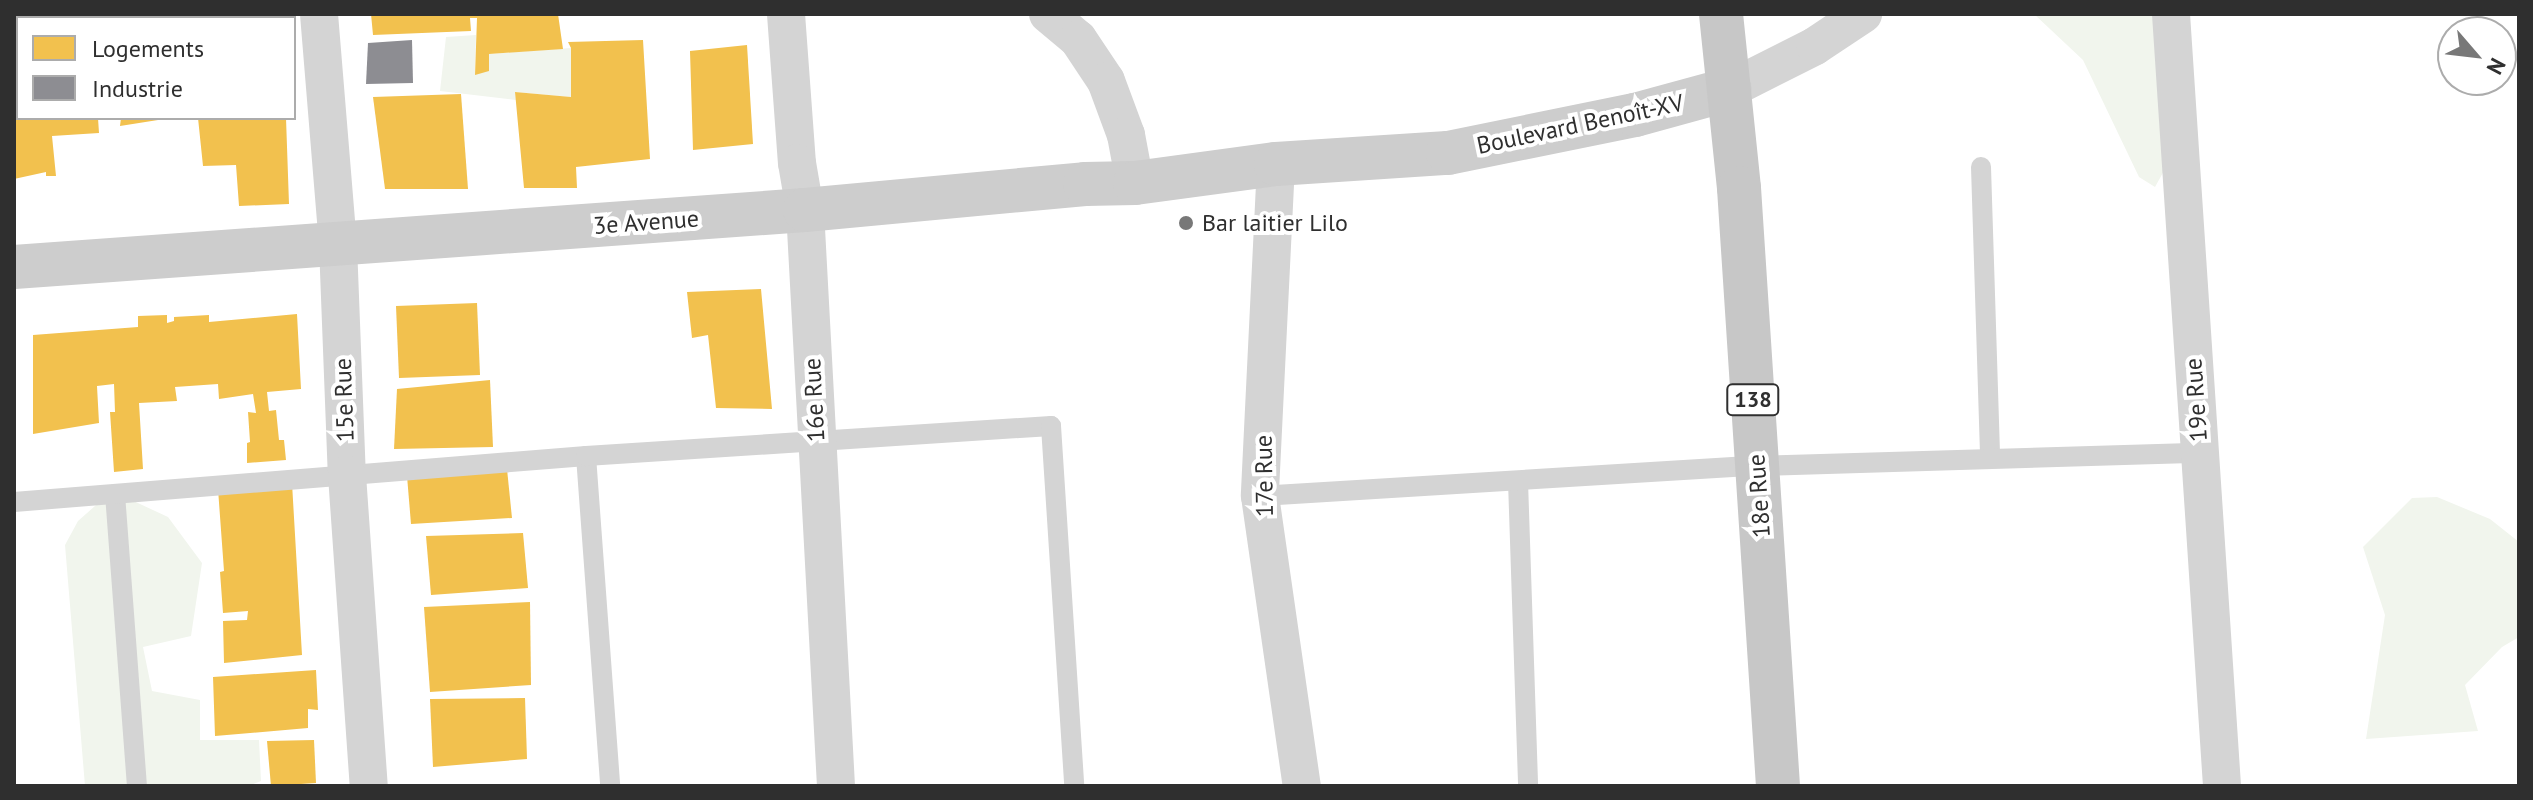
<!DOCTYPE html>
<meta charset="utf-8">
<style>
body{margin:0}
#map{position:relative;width:2533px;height:800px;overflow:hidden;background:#fff;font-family:"PT Sans",sans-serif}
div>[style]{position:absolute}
.green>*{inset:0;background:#f1f5ed}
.homes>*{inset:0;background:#f2c14e}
.industry>*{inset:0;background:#8d8d92}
.lane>*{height:20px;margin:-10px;padding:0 10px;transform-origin:10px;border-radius:10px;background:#d4d4d4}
.street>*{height:38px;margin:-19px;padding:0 19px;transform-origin:19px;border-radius:19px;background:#d4d4d4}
.secondary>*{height:44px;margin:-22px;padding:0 22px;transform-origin:22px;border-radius:22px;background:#cdcdcd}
.primary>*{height:44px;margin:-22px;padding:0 22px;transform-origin:22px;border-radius:22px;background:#c7c7c7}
.dots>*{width:22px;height:22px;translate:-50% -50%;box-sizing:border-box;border:4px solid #fff;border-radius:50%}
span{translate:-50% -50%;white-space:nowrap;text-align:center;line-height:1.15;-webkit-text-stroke:8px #fff;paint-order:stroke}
.shield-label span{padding:2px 6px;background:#fff;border:2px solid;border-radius:6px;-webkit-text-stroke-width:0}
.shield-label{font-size:22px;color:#2f2f2f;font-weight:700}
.street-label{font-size:24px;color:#2f2f2f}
.poi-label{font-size:24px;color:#2f2f2f}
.left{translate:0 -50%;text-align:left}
.frame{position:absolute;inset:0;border:16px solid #2f2f2f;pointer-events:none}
.legend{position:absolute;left:16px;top:16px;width:280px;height:104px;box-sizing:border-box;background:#fff;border:2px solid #acacac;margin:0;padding:10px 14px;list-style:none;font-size:24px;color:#2f2f2f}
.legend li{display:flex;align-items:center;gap:16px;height:40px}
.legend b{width:40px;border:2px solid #acacac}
.north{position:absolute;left:2437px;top:16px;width:80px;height:80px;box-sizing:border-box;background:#fff;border:2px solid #acacac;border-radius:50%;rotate:118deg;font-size:22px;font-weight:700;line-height:32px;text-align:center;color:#2f2f2f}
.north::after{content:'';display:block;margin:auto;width:28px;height:36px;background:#787878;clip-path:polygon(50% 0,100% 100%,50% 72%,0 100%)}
</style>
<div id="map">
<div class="green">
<div style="clip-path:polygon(2034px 14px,2162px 14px,2170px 160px,2155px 187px,2139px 177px,2083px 60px)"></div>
<div style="clip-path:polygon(476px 35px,475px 74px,489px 54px,571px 48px,571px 97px,515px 92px,516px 100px,440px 91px,446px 37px)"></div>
<div style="clip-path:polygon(112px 491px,168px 517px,202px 563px,191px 636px,143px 647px,152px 691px,200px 700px,200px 740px,259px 740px,261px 781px,248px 786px,85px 786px,65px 545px,78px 521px)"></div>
<div style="clip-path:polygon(2437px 497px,2490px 519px,2519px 542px,2519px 637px,2502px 647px,2465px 685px,2478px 731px,2366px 739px,2385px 615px,2363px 547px,2412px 498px)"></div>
</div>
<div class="homes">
<div style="clip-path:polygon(122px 14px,284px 14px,284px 18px,122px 18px)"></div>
<div style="clip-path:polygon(371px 14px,558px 14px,563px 49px,489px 54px,489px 71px,475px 75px,477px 18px,470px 18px,471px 31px,373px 35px)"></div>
<div style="clip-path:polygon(643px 40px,650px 159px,576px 167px,577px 188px,524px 188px,515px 92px,571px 97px,571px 48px,568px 42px)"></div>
<div style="clip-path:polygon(747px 45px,753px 144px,693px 150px,690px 51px)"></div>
<div style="clip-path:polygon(14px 83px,18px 83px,18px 118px,98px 118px,99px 133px,52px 136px,56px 176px,46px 176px,46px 172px,14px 179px)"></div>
<div style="clip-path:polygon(461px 94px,468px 189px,385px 189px,373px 97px)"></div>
<div style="clip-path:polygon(121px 118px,158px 118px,158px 120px,120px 126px)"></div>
<div style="clip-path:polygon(198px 118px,286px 118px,289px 204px,239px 206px,236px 165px,203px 166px)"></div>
<div style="clip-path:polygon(761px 289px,772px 409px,716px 408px,708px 335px,692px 338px,687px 292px)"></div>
<div style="clip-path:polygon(477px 303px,480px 375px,399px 378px,396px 306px)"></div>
<div style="clip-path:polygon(297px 314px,301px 389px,267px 392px,269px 411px,276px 410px,279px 440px,284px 440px,286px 460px,247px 463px,247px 443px,250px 442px,248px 412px,256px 413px,253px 394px,219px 399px,218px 384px,175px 387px,177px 401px,139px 403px,143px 469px,114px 472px,110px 412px,115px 412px,114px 384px,97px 386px,99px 423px,33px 434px,33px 335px,138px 327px,138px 316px,167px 315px,167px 323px,174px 321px,174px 317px,209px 315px,209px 322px)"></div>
<div style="clip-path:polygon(490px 380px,493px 447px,394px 449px,397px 389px)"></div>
<div style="clip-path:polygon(507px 469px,512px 518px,411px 524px,407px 476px)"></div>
<div style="clip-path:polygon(292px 483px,302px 655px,224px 663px,223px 621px,247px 620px,248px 611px,223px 613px,220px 572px,224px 571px,218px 489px)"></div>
<div style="clip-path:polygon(523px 533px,528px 588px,431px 595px,426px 536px)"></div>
<div style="clip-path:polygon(530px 602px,531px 685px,430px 692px,424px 607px)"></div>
<div style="clip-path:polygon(316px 670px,318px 710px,308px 709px,308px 728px,215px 736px,213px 677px)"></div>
<div style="clip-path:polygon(525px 698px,527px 759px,433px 767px,430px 699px)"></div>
<div style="clip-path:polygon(314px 740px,316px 783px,271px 786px,267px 741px)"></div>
</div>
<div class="industry">
<div style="clip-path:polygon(412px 40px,413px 83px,366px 84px,368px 43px)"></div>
</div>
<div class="lane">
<div style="left:1981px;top:167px;width:290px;rotate:88.2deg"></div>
<div style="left:586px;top:456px;width:331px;rotate:85.8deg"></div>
<div style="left:1518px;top:481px;width:305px;rotate:88.1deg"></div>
<div style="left:115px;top:494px;width:293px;rotate:85.7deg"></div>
<div style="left:1260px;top:496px;width:498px;rotate:-3.5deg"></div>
<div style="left:1757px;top:466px;width:443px;rotate:-1.7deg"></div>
<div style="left:14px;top:502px;width:574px;rotate:-4.6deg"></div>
<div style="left:586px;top:456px;width:466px;rotate:-3.7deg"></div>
<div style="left:1051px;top:426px;width:361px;rotate:86.3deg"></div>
</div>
<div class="street">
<div style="left:319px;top:14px;width:232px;rotate:85.3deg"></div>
<div style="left:338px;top:245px;width:230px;rotate:87.8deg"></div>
<div style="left:347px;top:475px;width:312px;rotate:86deg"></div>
<div style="left:786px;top:14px;width:149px;rotate:85.8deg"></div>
<div style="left:797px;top:163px;width:48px;rotate:80.3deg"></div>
<div style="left:805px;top:210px;width:577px;rotate:86.92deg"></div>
<div style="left:1048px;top:14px;width:39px;rotate:40deg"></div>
<div style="left:1078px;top:39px;width:50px;rotate:56.3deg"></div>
<div style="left:1106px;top:81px;width:58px;rotate:69.7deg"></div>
<div style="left:1126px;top:135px;width:49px;rotate:79.4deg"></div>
<div style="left:2171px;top:14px;width:774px;rotate:86.22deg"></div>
<div style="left:1730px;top:89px;width:95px;rotate:-26.8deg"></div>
<div style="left:1815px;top:46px;width:58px;rotate:-33.7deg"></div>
<div style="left:1276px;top:164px;width:332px;rotate:92.8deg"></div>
<div style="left:1260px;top:496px;width:293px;rotate:81.8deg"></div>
</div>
<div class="secondary">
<div style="left:14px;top:267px;width:793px;rotate:-4.12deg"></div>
<div style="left:805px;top:210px;width:281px;rotate:-5.3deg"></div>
<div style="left:1085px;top:184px;width:50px;rotate:-1.1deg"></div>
<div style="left:1135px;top:183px;width:142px;rotate:-7.7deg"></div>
<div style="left:1276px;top:164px;width:172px;rotate:-3.7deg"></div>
<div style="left:1448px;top:153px;width:191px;rotate:-11.5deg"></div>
<div style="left:1635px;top:115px;width:98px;rotate:-15.3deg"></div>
</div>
<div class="primary">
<div style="left:1721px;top:14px;width:175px;rotate:84.1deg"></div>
<div style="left:1739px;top:188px;width:599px;rotate:86.27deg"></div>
</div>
<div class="dots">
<div style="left:1186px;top:223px;background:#787878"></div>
</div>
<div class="shield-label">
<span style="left:1753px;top:400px">138</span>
</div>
<div class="street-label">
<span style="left:1580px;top:124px;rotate:-12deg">Boulevard Benoît-XV</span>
<span style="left:646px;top:222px;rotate:-4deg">3e Avenue</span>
<span style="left:344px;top:400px;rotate:-92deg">15e Rue</span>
<span style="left:814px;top:400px;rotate:-93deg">16e Rue</span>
<span style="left:2196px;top:400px;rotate:-94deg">19e Rue</span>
<span style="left:1264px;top:476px;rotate:-91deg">17e Rue</span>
<span style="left:1759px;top:496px;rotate:-94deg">18e Rue</span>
</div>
<div class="poi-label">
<span class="left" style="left:1202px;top:223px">Bar laitier Lilo</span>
</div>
<div class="frame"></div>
<ul class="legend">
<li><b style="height:22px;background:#f2c14e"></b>Logements</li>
<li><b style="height:22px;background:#8d8d92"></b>Industrie</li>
</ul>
<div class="north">N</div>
</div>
